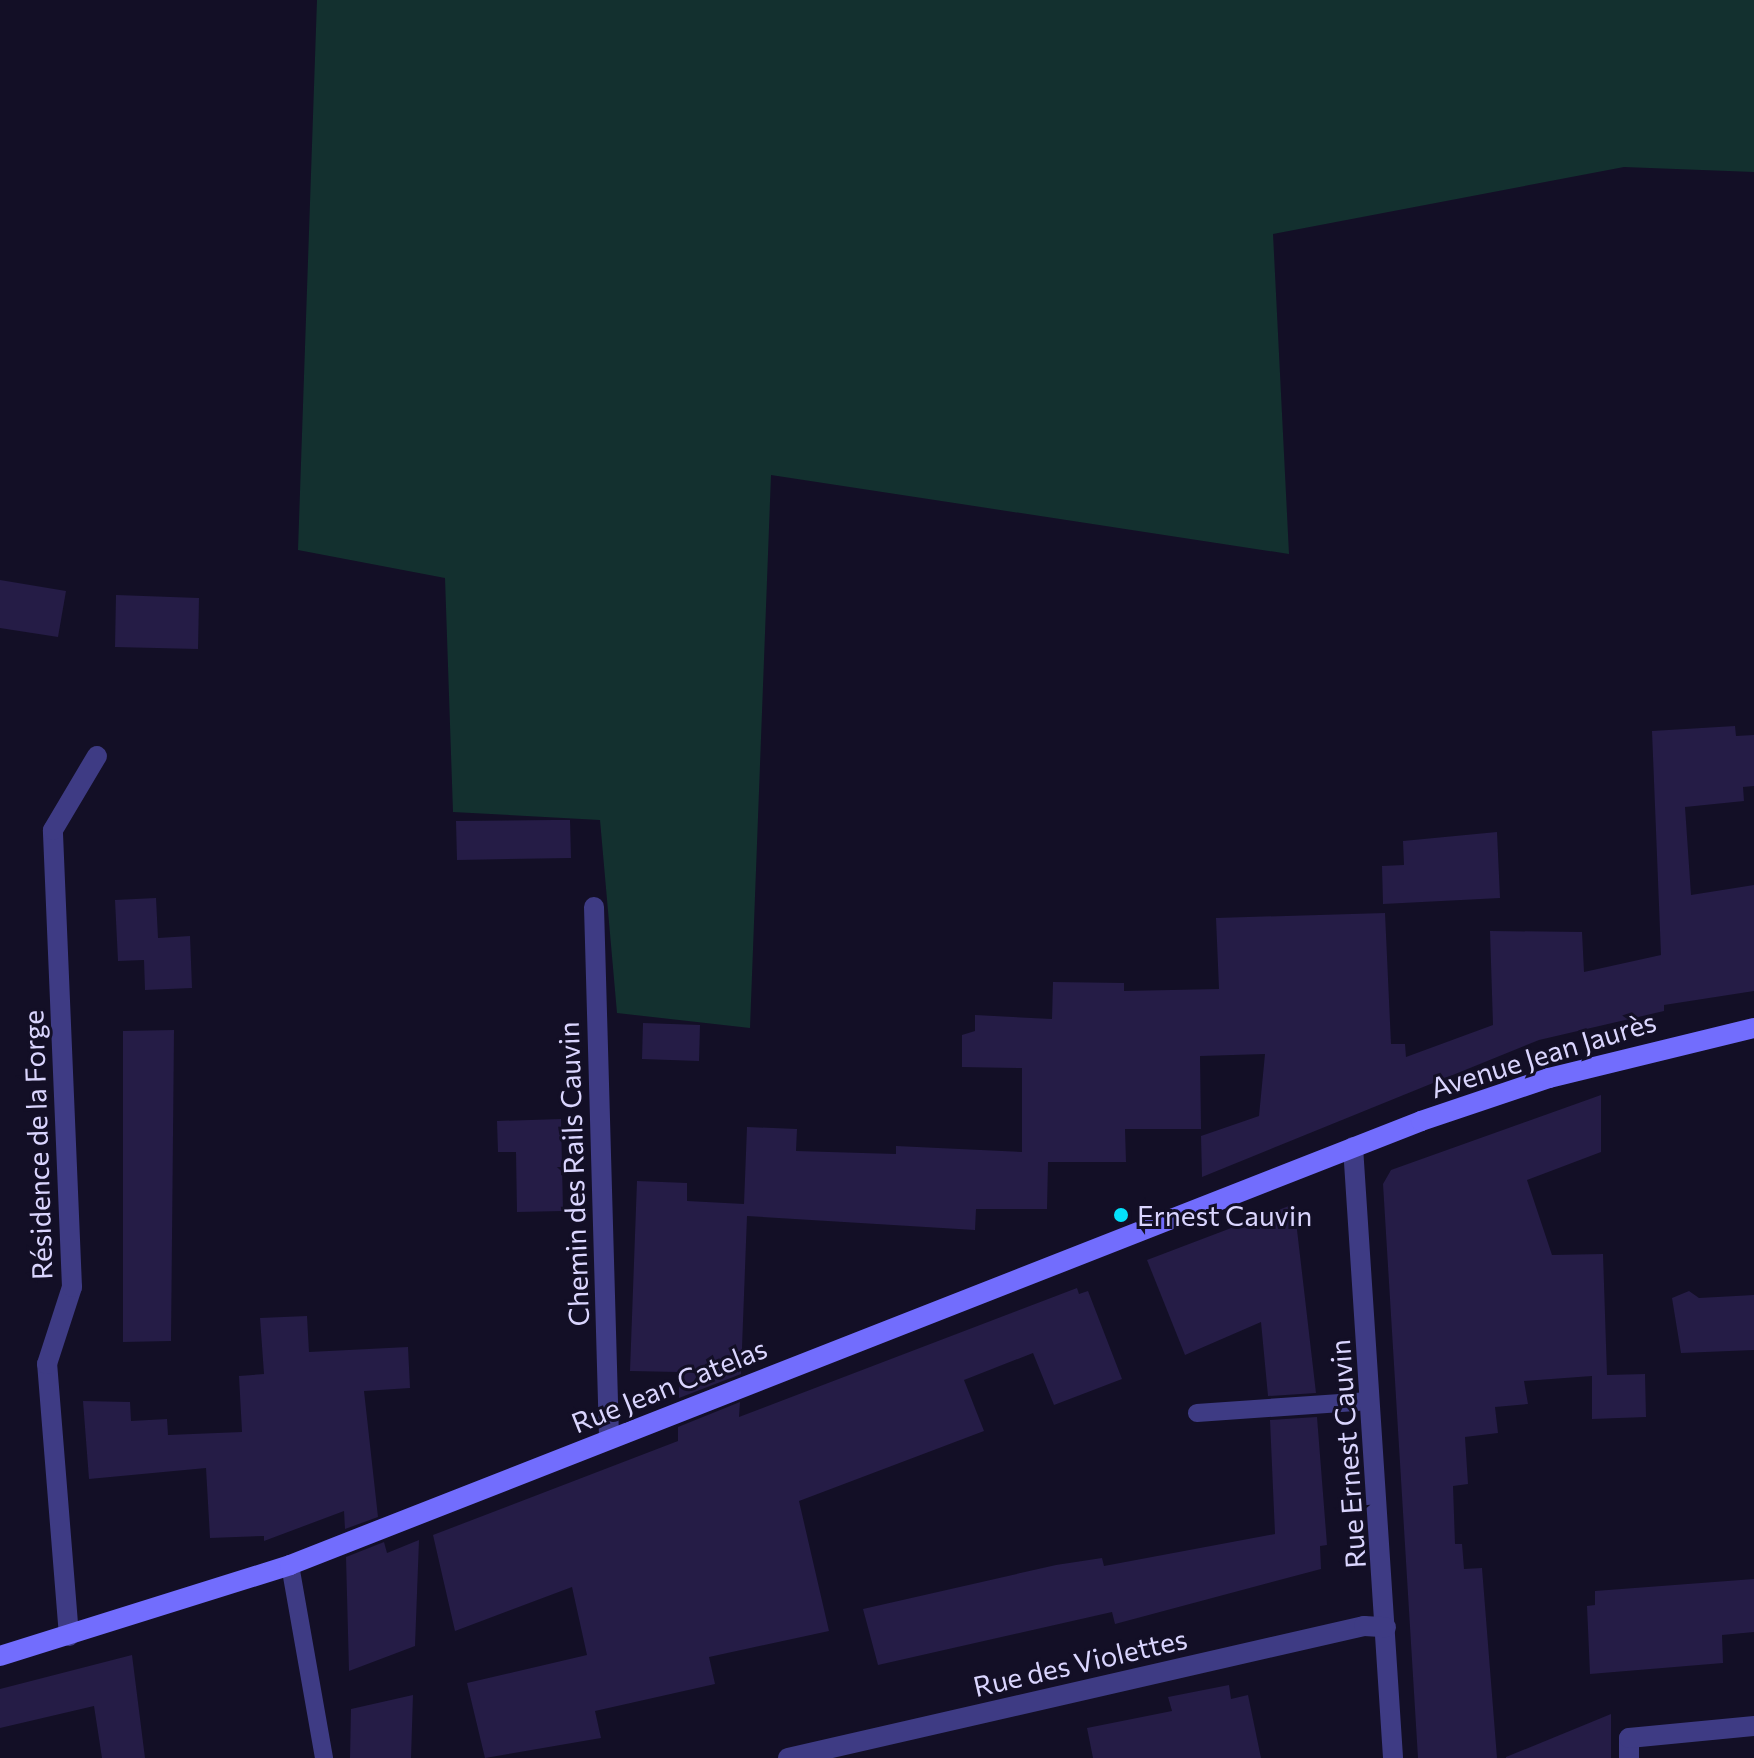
<!DOCTYPE html>
<meta charset="utf-8">
<style>
body{margin:0}
#map{position:relative;width:1754px;height:1758px;overflow:hidden;background:#130f26;font-family:Commissioner,sans-serif}
div>[style]{position:absolute}
.green>*{inset:0;background:#13302f}
.building>*{inset:0;background:#251c46}
.lane>*{height:18px;margin:-9px;padding:0 9px;transform-origin:9px;border-radius:9px;background:#3e3b84}
.street>*{height:20px;margin:-10px;padding:0 10px;transform-origin:10px;border-radius:10px;background:#3e3b84}
.secondary>*{height:20px;margin:-10px;padding:0 10px;transform-origin:10px;border-radius:10px;background:#726dfd}
.dots>*{width:22px;height:22px;translate:-50% -50%;box-sizing:border-box;border:4px solid #130f26;border-radius:50%}
span{translate:-50% -50%;white-space:nowrap;text-align:center;line-height:1.15;-webkit-text-stroke:6px #130f26;paint-order:stroke}
.street-label{font-size:28px;color:#dad5fe}
.poi-label{font-size:28px;color:#dad5fe}
.left{translate:0 -50%;text-align:left}
</style>
<div id="map">
<div class="green">
<div style="clip-path:polygon(317px 0,1754px 0,1754px 172px,1624px 167px,1273px 234px,1289px 554px,771px 475px,750px 1028px,617px 1013px,600px 820px,453px 812px,445px 578px,298px 550px)"></div>
</div>
<div class="building">
<div style="clip-path:polygon(0 580px,66px 591px,58px 637px,0 628px)"></div>
<div style="clip-path:polygon(116px 595px,199px 598px,198px 649px,115px 647px)"></div>
<div style="clip-path:polygon(1735px 726px,1736px 736px,1754px 735px,1754px 786px,1743px 787px,1744px 801px,1685px 807px,1691px 895px,1754px 885px,1754px 991px,1664px 1005px,1664px 1011px,1539px 1040px,1202px 1177px,1201px 1136px,1259px 1116px,1265px 1054px,1200px 1056px,1201px 1129px,1125px 1129px,1126px 1162px,1048px 1162px,1047px 1209px,976px 1209px,975px 1230px,747px 1216px,741px 1374px,679px 1398px,679px 1372px,630px 1371px,637px 1181px,687px 1183px,687px 1201px,744px 1204px,747px 1127px,797px 1129px,796px 1151px,896px 1154px,896px 1146px,1022px 1152px,1022px 1068px,962px 1067px,962px 1035px,975px 1031px,975px 1015px,1052px 1019px,1053px 982px,1124px 983px,1124px 991px,1219px 989px,1216px 918px,1385px 913px,1391px 1044px,1405px 1044px,1406px 1057px,1493px 1025px,1490px 931px,1582px 932px,1584px 972px,1661px 955px,1652px 731px)"></div>
<div style="clip-path:polygon(554px 820px,570px 820px,571px 858px,457px 860px,456px 821px)"></div>
<div style="clip-path:polygon(1497px 832px,1500px 898px,1383px 904px,1382px 866px,1404px 865px,1403px 841px)"></div>
<div style="clip-path:polygon(156px 898px,158px 938px,190px 936px,192px 988px,145px 990px,144px 960px,118px 961px,115px 900px)"></div>
<div style="clip-path:polygon(643px 1023px,700px 1025px,699px 1061px,642px 1059px)"></div>
<div style="clip-path:polygon(174px 1030px,171px 1341px,123px 1342px,123px 1031px)"></div>
<div style="clip-path:polygon(1601px 1095px,1601px 1152px,1527px 1180px,1552px 1255px,1603px 1254px,1607px 1375px,1645px 1374px,1646px 1417px,1592px 1419px,1592px 1376px,1524px 1381px,1528px 1404px,1495px 1407px,1498px 1433px,1465px 1437px,1468px 1484px,1453px 1486px,1455px 1544px,1462px 1544px,1464px 1569px,1482px 1568px,1497px 1758px,1418px 1758px,1383px 1184px,1391px 1170px)"></div>
<div style="clip-path:polygon(561px 1119px,563px 1211px,517px 1212px,516px 1152px,498px 1152px,497px 1121px)"></div>
<div style="clip-path:polygon(1294px 1204px,1316px 1393px,1268px 1396px,1261px 1322px,1185px 1355px,1147px 1260px)"></div>
<div style="clip-path:polygon(1077px 1288px,1079px 1294px,1088px 1291px,1122px 1379px,1054px 1405px,1033px 1353px,964px 1380px,984px 1431px,799px 1501px,829px 1631px,709px 1657px,715px 1684px,595px 1711px,601px 1738px,485px 1758px,467px 1683px,587px 1655px,572px 1587px,455px 1631px,433px 1535px,678px 1441px,678px 1427px,740px 1402px,739px 1417px)"></div>
<div style="clip-path:polygon(1689px 1291px,1699px 1298px,1754px 1295px,1754px 1350px,1681px 1353px,1672px 1298px)"></div>
<div style="clip-path:polygon(307px 1316px,309px 1352px,408px 1347px,410px 1388px,364px 1391px,378px 1517px,345px 1529px,344px 1511px,264px 1541px,264px 1536px,210px 1538px,206px 1468px,89px 1479px,83px 1401px,130px 1402px,131px 1421px,167px 1419px,168px 1435px,242px 1432px,239px 1376px,264px 1374px,260px 1318px)"></div>
<div style="clip-path:polygon(1317px 1417px,1327px 1545px,1320px 1546px,1321px 1569px,1115px 1624px,1112px 1612px,878px 1665px,863px 1609px,1056px 1565px,1102px 1558px,1104px 1566px,1275px 1534px,1270px 1420px)"></div>
<div style="clip-path:polygon(419px 1540px,415px 1646px,349px 1671px,346px 1557px,384px 1542px,387px 1553px)"></div>
<div style="clip-path:polygon(1754px 1579px,1754px 1632px,1722px 1635px,1723px 1663px,1590px 1674px,1587px 1606px,1595px 1605px,1595px 1591px)"></div>
<div style="clip-path:polygon(132px 1655px,145px 1758px,102px 1758px,94px 1706px,0 1728px,0 1689px)"></div>
<div style="clip-path:polygon(1229px 1685px,1231px 1699px,1248px 1695px,1261px 1758px,1093px 1758px,1087px 1728px,1172px 1711px,1168px 1697px)"></div>
<div style="clip-path:polygon(413px 1695px,411px 1758px,350px 1758px,351px 1709px)"></div>
<div style="clip-path:polygon(1611px 1714px,1611px 1758px,1506px 1758px,1506px 1757px)"></div>
</div>
<div class="lane">
<div style="left:1197px;top:1413px;width:173px;rotate:-4deg"></div>
<div style="left:290px;top:1565px;width:196px;rotate:80deg"></div>
</div>
<div class="street">
<div style="left:594px;top:907px;width:532px;rotate:88.38deg"></div>
<div style="left:1353px;top:1147px;width:612px;rotate:86.25deg"></div>
<div style="left:69px;top:1636px;width:273px;rotate:-94.6deg"></div>
<div style="left:47px;top:1364px;width:81px;rotate:-72deg"></div>
<div style="left:72px;top:1287px;width:457px;rotate:-92.4deg"></div>
<div style="left:53px;top:830px;width:86px;rotate:-59.3deg"></div>
<div style="left:788px;top:1758px;width:591px;rotate:-12.91deg"></div>
<div style="left:1364px;top:1626px;width:22px;rotate:3deg"></div>
<div style="left:1629px;top:1758px;width:20px;rotate:-90deg"></div>
<div style="left:1629px;top:1738px;width:126px;rotate:-5.5deg"></div>
</div>
<div class="secondary">
<div style="left:0;top:1656px;width:304px;rotate:-17.4deg"></div>
<div style="left:290px;top:1565px;width:1215px;rotate:-21.43deg"></div>
<div style="left:1421px;top:1121px;width:135px;rotate:-18.6deg"></div>
<div style="left:1549px;top:1078px;width:211px;rotate:-13.7deg"></div>
</div>
<div class="dots">
<div style="left:1121px;top:1215px;background:#04e1fb"></div>
</div>
<div class="street-label">
<span style="left:1543px;top:1054px;rotate:-17deg">Avenue Jean Jaurès</span>
<span style="left:37px;top:1145px;rotate:-92deg">Résidence de la Forge</span>
<span style="left:573px;top:1174px;rotate:-92deg">Chemin des Rails Cauvin</span>
<span style="left:669px;top:1385px;rotate:-22deg">Rue Jean Catelas</span>
<span style="left:1347px;top:1454px;rotate:-94deg">Rue Ernest Cauvin</span>
<span style="left:1080px;top:1662px;rotate:-13deg">Rue des Violettes</span>
</div>
<div class="poi-label">
<span class="left" style="left:1137px;top:1215px">Ernest Cauvin</span>
</div>
</div>
